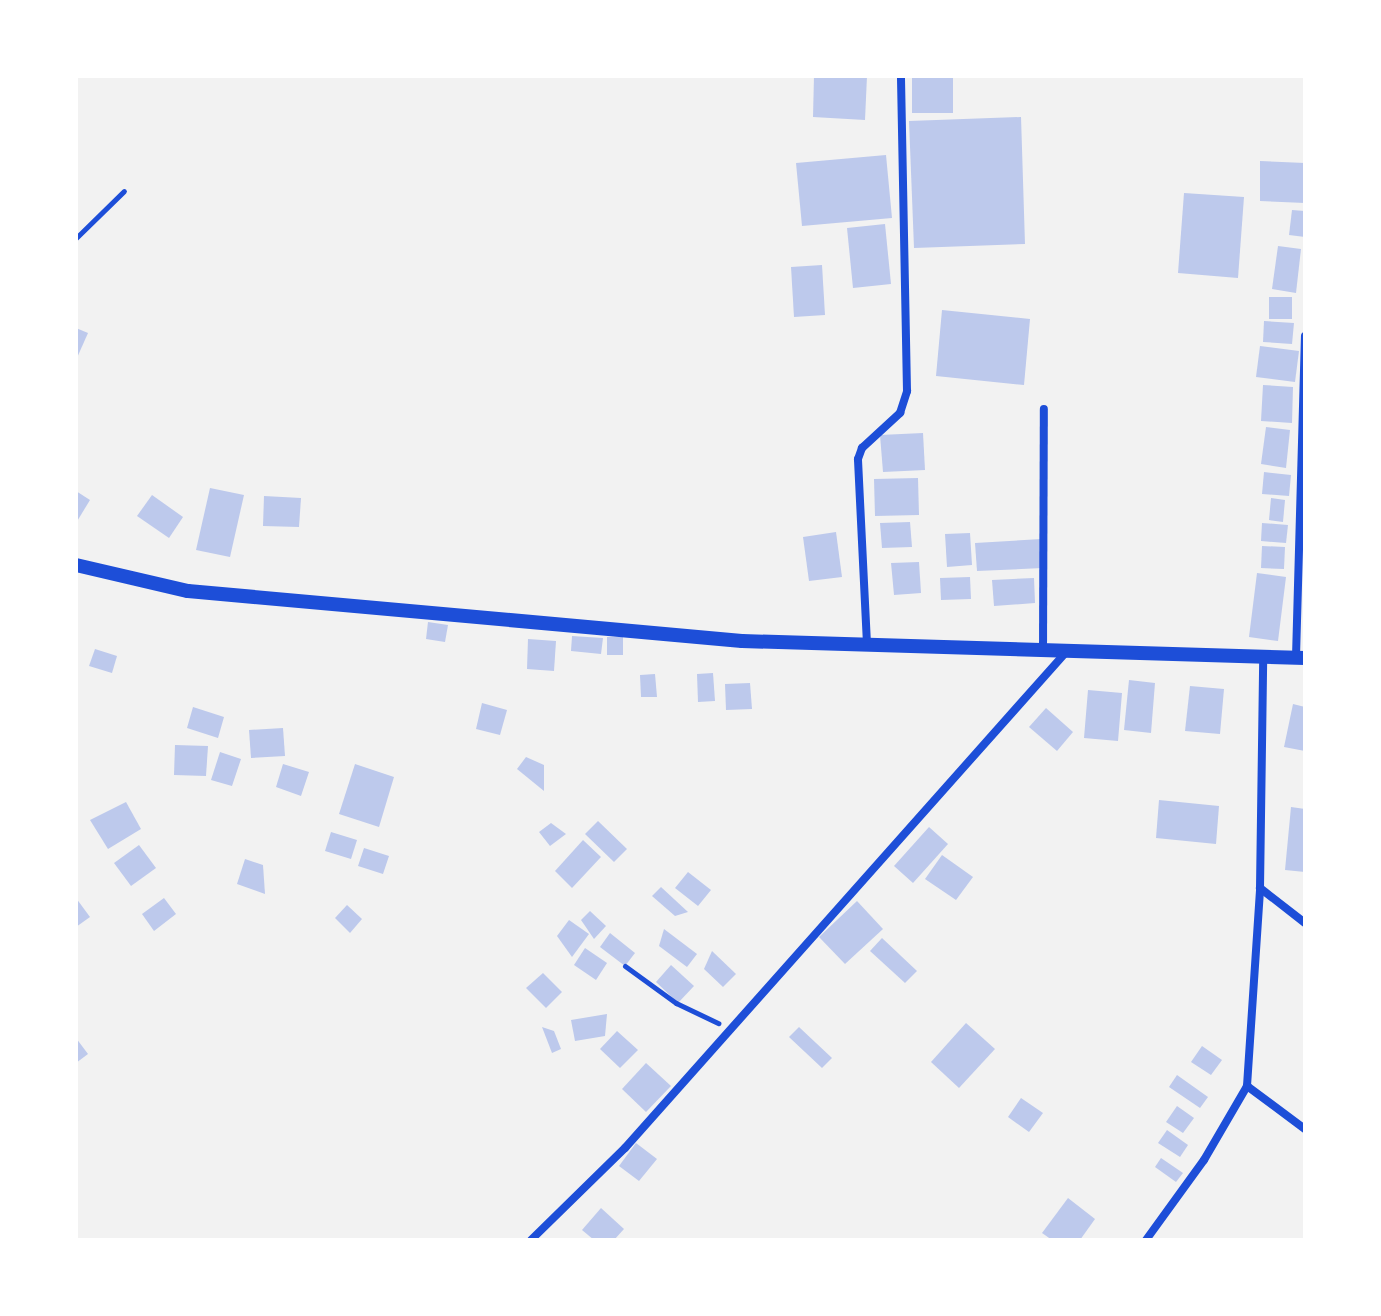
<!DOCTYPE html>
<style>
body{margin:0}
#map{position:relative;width:1381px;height:1316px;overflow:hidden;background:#f2f2f2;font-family:Arial,sans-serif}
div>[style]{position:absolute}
.building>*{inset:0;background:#bdc9ec}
.path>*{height:5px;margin:-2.5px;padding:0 2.5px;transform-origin:2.5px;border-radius:2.5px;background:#1d4ed8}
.service>*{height:5px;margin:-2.5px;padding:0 2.5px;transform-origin:2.5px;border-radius:2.5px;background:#1d4ed8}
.minor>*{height:8px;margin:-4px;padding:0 4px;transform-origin:4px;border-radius:4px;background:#1d4ed8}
.tertiary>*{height:14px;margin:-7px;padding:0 7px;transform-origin:7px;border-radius:7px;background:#1d4ed8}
span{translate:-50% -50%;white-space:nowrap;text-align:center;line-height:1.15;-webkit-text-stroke:8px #fff;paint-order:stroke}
.frame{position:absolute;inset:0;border:78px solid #fff;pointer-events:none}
</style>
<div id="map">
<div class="building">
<div style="clip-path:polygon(814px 76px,867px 76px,865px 120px,813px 117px)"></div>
<div style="clip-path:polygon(912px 76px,953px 76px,953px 113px,912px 113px)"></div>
<div style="clip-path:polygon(1021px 117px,1025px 244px,914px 248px,909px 121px)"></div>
<div style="clip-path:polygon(886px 155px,892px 218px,802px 226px,796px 163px)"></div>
<div style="clip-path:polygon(1260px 161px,1305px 163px,1305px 203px,1260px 201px)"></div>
<div style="clip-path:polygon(1184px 193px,1244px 197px,1238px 278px,1178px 273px)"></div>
<div style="clip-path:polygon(1292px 210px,1305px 211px,1305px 237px,1289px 235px)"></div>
<div style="clip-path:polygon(885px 224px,891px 284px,853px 288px,847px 228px)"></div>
<div style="clip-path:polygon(1278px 246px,1301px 249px,1296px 293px,1272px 289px)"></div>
<div style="clip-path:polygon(822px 265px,825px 315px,794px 317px,791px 267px)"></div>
<div style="clip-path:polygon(1269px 297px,1292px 297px,1292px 319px,1269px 319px)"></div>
<div style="clip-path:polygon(942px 310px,1030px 319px,1024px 385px,936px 376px)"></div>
<div style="clip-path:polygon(1264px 321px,1294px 323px,1292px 344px,1263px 342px)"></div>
<div style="clip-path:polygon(76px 328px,88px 333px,76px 360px)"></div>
<div style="clip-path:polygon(1260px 346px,1299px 351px,1295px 382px,1256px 377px)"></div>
<div style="clip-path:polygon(1263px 385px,1293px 387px,1292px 423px,1261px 421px)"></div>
<div style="clip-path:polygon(1266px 427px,1290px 430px,1286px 468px,1261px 464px)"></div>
<div style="clip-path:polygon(923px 433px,925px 470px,883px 472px,880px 435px)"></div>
<div style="clip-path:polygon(1264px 472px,1291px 475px,1289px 496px,1262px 494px)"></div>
<div style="clip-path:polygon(918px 478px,919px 515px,875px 516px,874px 479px)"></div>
<div style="clip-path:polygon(210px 488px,244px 495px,230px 557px,196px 550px)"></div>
<div style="clip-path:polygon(76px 491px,90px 500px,76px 523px)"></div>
<div style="clip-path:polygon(152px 495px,183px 517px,169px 538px,137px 516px)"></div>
<div style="clip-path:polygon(264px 496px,301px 498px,299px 527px,263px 526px)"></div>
<div style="clip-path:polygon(1271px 498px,1285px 500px,1283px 522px,1269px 520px)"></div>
<div style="clip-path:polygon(910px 522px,912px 547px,882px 548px,880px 523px)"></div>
<div style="clip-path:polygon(1262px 523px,1288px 525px,1286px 543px,1261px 541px)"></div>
<div style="clip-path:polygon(836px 532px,842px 577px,809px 581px,803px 537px)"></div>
<div style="clip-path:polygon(970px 533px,972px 565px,947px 567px,945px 534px)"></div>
<div style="clip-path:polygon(1041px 539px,1043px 568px,977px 571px,975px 543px)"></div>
<div style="clip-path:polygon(1262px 546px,1285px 547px,1284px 569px,1261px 568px)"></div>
<div style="clip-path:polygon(919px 562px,921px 593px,894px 595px,891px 563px)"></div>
<div style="clip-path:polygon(1257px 573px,1286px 577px,1278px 641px,1249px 637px)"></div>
<div style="clip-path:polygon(970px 577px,971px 599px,941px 600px,940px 578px)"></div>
<div style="clip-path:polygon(1034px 578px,1035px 603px,994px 606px,992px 580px)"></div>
<div style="clip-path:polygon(428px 622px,448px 625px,445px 642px,426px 639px)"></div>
<div style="clip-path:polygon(572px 636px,603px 638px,601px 654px,571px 651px)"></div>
<div style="clip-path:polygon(607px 637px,623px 637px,623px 655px,607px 655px)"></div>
<div style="clip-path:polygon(528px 639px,556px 641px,554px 671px,527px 669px)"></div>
<div style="clip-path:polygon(95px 649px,117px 656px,112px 673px,89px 666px)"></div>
<div style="clip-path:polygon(713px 673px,715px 701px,698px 702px,697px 674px)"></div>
<div style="clip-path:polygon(655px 674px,657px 697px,641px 697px,640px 675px)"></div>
<div style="clip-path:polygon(1129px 680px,1155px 683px,1151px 733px,1124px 730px)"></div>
<div style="clip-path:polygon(750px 683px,752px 709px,726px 710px,725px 684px)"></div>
<div style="clip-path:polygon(1190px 686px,1224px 689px,1220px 734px,1185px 731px)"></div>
<div style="clip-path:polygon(1088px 690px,1122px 693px,1118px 741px,1084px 738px)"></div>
<div style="clip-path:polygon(482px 703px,507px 710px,500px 735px,476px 729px)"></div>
<div style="clip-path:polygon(1293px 704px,1305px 707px,1305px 751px,1284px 747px)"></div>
<div style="clip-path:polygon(193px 707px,224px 717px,218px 738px,187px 728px)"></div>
<div style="clip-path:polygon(1046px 708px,1073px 732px,1057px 751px,1029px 727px)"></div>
<div style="clip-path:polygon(283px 728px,285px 756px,251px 758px,249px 730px)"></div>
<div style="clip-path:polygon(175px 745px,208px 746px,206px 776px,174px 775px)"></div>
<div style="clip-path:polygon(220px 752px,241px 759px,232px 786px,211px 780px)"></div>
<div style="clip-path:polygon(526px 757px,544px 765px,544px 791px,517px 769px)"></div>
<div style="clip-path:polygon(283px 764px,309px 772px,301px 796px,276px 787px)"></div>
<div style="clip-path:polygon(355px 764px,394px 777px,379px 827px,339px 814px)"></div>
<div style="clip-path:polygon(1159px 800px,1219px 806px,1216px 844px,1156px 838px)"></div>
<div style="clip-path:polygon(126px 802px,141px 829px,108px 849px,90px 820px)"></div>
<div style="clip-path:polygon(1291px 807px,1305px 809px,1305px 872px,1285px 870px)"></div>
<div style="clip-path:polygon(598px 821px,627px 849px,614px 862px,585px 834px)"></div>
<div style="clip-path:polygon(551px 823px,566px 834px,550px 846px,539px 832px)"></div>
<div style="clip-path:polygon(929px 827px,948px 844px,913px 883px,894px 866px)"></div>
<div style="clip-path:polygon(331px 832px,357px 840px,351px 859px,325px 851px)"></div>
<div style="clip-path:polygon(583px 840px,601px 857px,572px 888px,555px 871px)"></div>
<div style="clip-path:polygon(139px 845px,156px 868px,131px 886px,114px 863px)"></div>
<div style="clip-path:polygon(364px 848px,389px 856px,383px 874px,358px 866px)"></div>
<div style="clip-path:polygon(942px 855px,973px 877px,956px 900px,925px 879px)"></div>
<div style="clip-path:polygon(245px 859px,263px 865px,265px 894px,237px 884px)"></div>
<div style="clip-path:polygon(688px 872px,711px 890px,698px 906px,675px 888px)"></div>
<div style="clip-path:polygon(661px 887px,688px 912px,675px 916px,652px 896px)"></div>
<div style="clip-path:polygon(76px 898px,90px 917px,76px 927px)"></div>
<div style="clip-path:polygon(164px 898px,176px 914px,154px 931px,142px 914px)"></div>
<div style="clip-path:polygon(857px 901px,883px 929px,845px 964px,819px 937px)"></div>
<div style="clip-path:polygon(347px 905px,362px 919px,350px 933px,335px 918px)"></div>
<div style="clip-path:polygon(590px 911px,606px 926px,594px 939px,581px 920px)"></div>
<div style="clip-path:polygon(569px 920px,589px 934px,572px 957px,557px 936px)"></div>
<div style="clip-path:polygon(664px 929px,697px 954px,687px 967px,659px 946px)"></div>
<div style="clip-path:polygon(610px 933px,635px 953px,625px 966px,600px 947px)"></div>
<div style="clip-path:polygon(882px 938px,917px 971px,905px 983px,870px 951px)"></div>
<div style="clip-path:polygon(585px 948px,607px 963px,596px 980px,574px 965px)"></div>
<div style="clip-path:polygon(712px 951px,736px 974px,723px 987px,704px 969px)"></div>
<div style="clip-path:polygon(671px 965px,694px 986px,678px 1003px,656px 982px)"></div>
<div style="clip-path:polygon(543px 973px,562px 992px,546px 1008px,526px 988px)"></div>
<div style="clip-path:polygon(607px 1014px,605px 1036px,575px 1041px,571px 1020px)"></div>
<div style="clip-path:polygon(966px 1023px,995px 1049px,959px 1088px,931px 1062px)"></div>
<div style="clip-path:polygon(542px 1027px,554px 1031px,561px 1049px,552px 1053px)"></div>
<div style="clip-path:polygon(799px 1027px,832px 1058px,822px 1068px,789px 1037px)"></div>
<div style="clip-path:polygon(617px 1031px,638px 1050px,620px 1068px,600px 1049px)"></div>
<div style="clip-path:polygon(76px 1038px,88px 1054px,76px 1063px)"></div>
<div style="clip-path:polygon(1202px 1046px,1222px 1060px,1211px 1075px,1191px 1062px)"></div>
<div style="clip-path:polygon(646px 1063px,671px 1086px,646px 1112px,622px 1089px)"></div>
<div style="clip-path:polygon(1177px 1075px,1208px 1097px,1200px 1108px,1169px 1087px)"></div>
<div style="clip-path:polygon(1021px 1098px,1043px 1113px,1029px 1132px,1008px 1117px)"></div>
<div style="clip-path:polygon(1177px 1106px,1194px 1118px,1183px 1133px,1166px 1122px)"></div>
<div style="clip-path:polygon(1167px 1130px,1188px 1145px,1180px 1157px,1158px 1143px)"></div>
<div style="clip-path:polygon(636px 1143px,657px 1159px,639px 1181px,619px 1166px)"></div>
<div style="clip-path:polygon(1161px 1158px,1183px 1173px,1176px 1182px,1155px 1167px)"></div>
<div style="clip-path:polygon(1068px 1198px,1095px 1219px,1080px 1240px,1052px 1240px,1042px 1233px)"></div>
<div style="clip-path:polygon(601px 1208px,624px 1229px,614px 1240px,594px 1240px,582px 1230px)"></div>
</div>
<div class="path">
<div style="left:625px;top:966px;width:63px;rotate:36deg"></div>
<div style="left:676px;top:1003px;width:47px;rotate:25.5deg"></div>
</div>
<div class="service">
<div style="left:76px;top:238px;width:67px;rotate:-44.4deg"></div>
</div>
<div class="minor">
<div style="left:867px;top:644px;width:185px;rotate:-92.8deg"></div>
<div style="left:858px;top:459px;width:12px;rotate:-70deg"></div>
<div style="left:862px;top:448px;width:52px;rotate:-42.6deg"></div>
<div style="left:900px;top:413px;width:23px;rotate:-72deg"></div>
<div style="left:907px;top:391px;width:315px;rotate:-91.1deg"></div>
<div style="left:1043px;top:651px;width:242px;rotate:-89.8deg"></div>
<div style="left:1296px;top:657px;width:321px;rotate:-88.4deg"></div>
<div style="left:1260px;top:888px;width:57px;rotate:37.9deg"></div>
<div style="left:1247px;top:1086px;width:72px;rotate:36.6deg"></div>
<div style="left:531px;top:1240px;width:132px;rotate:-44.4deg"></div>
<div style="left:625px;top:1148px;width:665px;rotate:-48.35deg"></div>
<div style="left:1146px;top:1240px;width:99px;rotate:-54.1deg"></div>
<div style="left:1204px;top:1160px;width:86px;rotate:-59.8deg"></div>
<div style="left:1247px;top:1086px;width:198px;rotate:-86.2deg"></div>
<div style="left:1260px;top:888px;width:228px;rotate:-89.2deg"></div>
</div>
<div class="tertiary">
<div style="left:76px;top:565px;width:115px;rotate:13.1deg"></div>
<div style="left:188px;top:591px;width:556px;rotate:5.16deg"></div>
<div style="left:742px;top:641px;width:563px;rotate:1.73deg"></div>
</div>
<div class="frame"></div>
</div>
